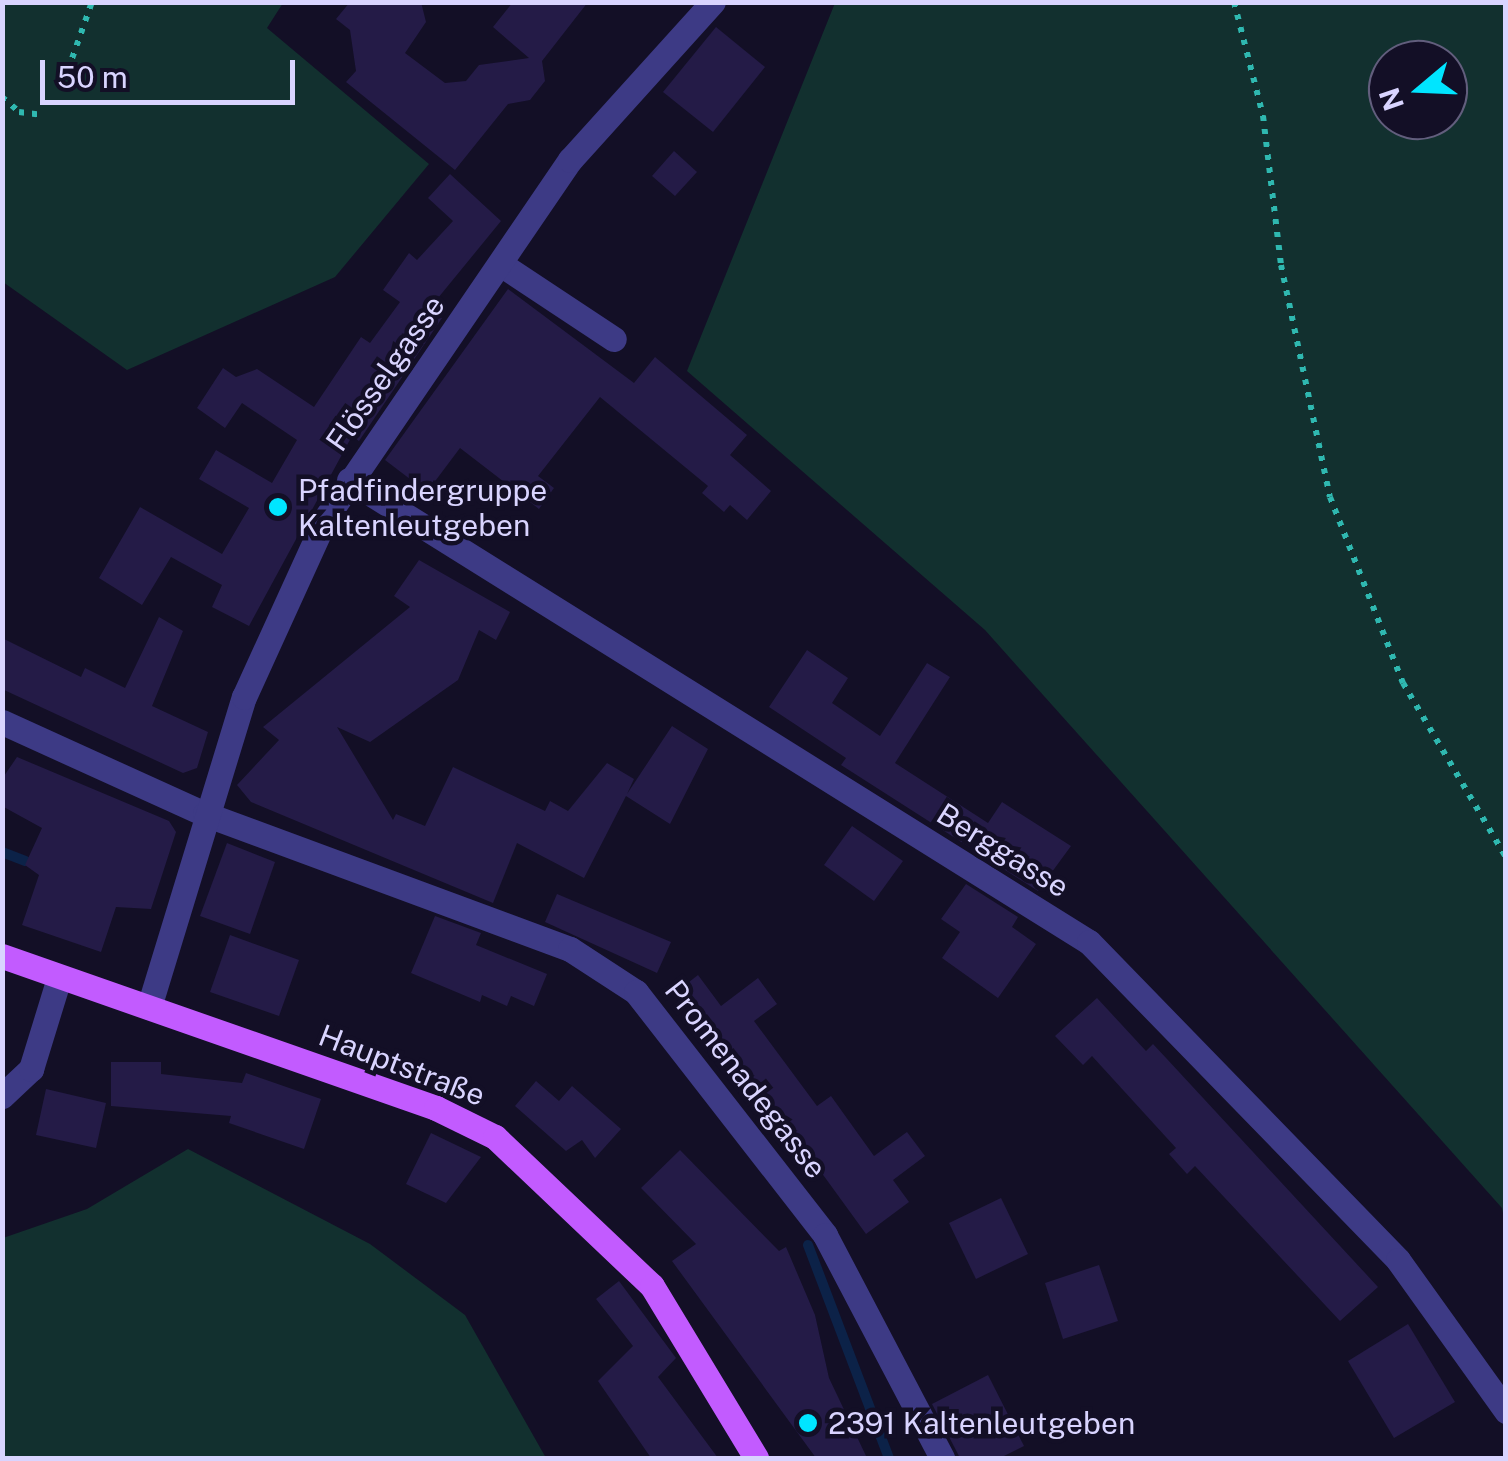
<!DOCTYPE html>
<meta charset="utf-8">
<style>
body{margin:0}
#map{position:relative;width:1508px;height:1461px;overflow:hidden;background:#130f26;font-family:"Public Sans",sans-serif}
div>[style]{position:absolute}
.green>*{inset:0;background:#12302f}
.stream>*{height:10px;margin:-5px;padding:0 5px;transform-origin:5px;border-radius:5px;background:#0c2248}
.building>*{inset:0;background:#241b47}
.path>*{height:6px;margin-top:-3px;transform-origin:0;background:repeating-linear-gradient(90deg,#2fb8b0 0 5px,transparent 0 13px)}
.minor>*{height:25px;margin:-12.5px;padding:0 12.5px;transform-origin:12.5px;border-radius:12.5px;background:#3d3a85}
.major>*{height:25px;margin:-12.5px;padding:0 12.5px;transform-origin:12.5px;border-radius:12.5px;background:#c25bff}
.dots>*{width:28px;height:28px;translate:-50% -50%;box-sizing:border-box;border:5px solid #130f26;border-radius:50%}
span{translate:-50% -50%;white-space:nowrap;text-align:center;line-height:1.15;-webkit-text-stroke:9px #130f26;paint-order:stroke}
.street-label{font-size:30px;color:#d9d4ff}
.poi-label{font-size:30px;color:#d9d4ff}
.left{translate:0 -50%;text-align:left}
.frame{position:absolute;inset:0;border:5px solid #d9d4ff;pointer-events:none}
.north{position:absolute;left:1368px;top:40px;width:100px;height:100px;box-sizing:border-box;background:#130f26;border:2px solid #625e7d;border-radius:50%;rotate:251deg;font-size:28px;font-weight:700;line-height:40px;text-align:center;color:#d9d4ff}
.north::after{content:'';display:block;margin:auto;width:35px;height:45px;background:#00e5ff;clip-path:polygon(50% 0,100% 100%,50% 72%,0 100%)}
.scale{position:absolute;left:40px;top:60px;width:255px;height:45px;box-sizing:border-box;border:5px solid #d9d4ff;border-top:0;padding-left:12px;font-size:30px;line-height:35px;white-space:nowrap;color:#d9d4ff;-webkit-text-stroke:8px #130f26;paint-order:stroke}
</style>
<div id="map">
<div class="green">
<div style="clip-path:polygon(3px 2px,283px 3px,267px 28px,429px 164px,335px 277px,127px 370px,3px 282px)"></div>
<div style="clip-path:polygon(evenodd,835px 3px,1505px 3px,1505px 1224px,1502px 1208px,985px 630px,687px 371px,835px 3px,1448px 60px,1448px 120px,1388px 120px,1388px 60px,1448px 60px)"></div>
<div style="clip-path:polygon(188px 1149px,370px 1244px,465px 1315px,546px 1458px,3px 1458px,3px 1238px,87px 1209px)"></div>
</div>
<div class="stream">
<div style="left:2px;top:852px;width:25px;rotate:21deg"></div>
<div style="left:808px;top:1245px;width:228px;rotate:69.2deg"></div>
</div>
<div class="building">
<div style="clip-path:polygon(350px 2px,421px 2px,426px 22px,405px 53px,445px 83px,466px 81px,479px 65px,529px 58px,493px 27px,513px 2px,588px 2px,542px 61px,545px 81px,530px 100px,508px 104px,455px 170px,346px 82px,356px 71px,350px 30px,336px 19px)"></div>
<div style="clip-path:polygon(716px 27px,765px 67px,713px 132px,663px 92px)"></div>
<div style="clip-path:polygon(674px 151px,697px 172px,675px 196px,652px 176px)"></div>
<div style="clip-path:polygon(450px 174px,501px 221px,429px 309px,442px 318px,359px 441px,352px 436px,249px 626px,212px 607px,222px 585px,171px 557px,142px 605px,99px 578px,140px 507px,222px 554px,249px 508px,199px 479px,216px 450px,272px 483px,297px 440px,242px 403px,225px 428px,197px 408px,223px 368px,236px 377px,257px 369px,314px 407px,361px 337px,370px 343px,400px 302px,383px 290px,409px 253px,417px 260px,453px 221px,428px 198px)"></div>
<div style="clip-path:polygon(508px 289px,634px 383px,655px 357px,747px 435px,730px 455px,771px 491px,747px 520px,730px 505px,724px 512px,702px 493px,708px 486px,600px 397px,538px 476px,554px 488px,539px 509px,460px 448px,427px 492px,385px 460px)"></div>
<div style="clip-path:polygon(419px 560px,510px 612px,496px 640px,479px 630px,458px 680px,370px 742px,337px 727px,393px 820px,396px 814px,425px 826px,453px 767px,545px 811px,550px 801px,568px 811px,607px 763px,634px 779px,627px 794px,672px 726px,708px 749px,670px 824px,626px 796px,584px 878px,517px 843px,493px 903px,251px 802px,237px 785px,279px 740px,263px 727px,410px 607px,394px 596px)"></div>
<div style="clip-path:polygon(159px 617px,183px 631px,152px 706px,208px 732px,197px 768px,183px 773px,2px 689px,2px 638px,81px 677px,85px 668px,125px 688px)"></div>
<div style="clip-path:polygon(807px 650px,848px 678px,832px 703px,880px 736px,927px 663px,950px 677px,895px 763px,988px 823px,1002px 802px,1071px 846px,1038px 891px,841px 765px,846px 758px,769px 707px)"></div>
<div style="clip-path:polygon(17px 757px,169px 821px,176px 832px,151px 909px,116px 907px,101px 952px,22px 925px,39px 875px,25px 865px,42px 828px,2px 806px,2px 779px)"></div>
<div style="clip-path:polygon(852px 826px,903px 861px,874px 901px,824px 865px)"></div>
<div style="clip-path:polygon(227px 843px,275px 862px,250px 934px,200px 916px)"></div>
<div style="clip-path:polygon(966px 884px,1018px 917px,1012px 927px,1036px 944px,998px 998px,942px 958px,960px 932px,941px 919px)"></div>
<div style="clip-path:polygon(557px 894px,671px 942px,657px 973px,545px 922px)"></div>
<div style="clip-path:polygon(435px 916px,481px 933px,476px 945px,547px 974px,534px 1006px,511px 996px,507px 1006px,482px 995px,480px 1002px,411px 973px)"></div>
<div style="clip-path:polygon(230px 935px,299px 960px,279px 1016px,210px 992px)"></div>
<div style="clip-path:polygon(698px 975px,721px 1006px,758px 978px,777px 1004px,754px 1021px,817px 1106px,831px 1096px,874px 1156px,907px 1132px,925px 1156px,893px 1180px,909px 1202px,866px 1234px,768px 1099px,758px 1107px,675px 993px)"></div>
<div style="clip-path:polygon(1097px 998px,1146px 1051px,1153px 1044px,1167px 1059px,1378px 1287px,1340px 1321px,1195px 1166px,1187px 1174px,1169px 1154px,1176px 1148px,1092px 1056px,1083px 1065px,1055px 1036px)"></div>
<div style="clip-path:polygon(111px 1062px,161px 1062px,161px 1074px,242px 1083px,246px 1073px,321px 1099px,304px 1149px,229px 1123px,231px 1116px,111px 1106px)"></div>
<div style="clip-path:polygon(536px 1081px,559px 1101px,572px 1086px,621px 1129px,595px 1158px,582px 1140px,566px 1151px,515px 1106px)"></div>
<div style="clip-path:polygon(46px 1089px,106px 1103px,96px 1148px,36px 1135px)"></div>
<div style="clip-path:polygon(431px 1133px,481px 1157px,446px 1203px,406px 1184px)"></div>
<div style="clip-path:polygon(680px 1150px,779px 1251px,786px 1247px,815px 1315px,829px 1378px,867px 1458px,816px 1458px,672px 1261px,696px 1244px,641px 1188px)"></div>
<div style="clip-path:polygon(1001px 1198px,1028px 1254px,976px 1279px,949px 1223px)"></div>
<div style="clip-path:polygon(1099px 1265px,1118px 1321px,1063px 1339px,1045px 1283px)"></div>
<div style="clip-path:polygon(619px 1281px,676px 1358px,658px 1377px,718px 1458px,651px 1458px,598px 1381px,633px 1346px,596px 1299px)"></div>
<div style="clip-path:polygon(1408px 1324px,1455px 1402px,1394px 1438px,1348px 1361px)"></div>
<div style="clip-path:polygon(988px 1375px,1024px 1446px,1000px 1458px,960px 1458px,932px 1404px)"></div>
</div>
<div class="path">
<div style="left:1234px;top:2px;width:118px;rotate:75.7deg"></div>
<div style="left:1263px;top:116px;width:150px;rotate:83.1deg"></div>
<div style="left:1281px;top:265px;width:237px;rotate:78.1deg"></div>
<div style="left:1330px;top:497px;width:200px;rotate:68.6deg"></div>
<div style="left:1403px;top:683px;width:202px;rotate:59.4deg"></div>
<div style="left:68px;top:70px;width:72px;rotate:-70.6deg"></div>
<div style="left:2px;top:97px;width:23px;rotate:41deg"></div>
<div style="left:19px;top:112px;width:24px;rotate:7deg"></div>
</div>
<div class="minor">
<div style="left:502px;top:265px;width:134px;rotate:33.5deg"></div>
<div style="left:349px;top:480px;width:872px;rotate:31.98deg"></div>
<div style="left:1089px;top:942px;width:443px;rotate:45.8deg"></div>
<div style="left:1398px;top:1260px;width:186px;rotate:54.4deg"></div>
<div style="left:2px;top:722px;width:223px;rotate:24.4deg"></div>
<div style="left:205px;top:814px;width:389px;rotate:20.3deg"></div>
<div style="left:570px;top:949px;width:79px;rotate:33.1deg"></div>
<div style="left:636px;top:992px;width:308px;rotate:52.1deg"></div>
<div style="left:825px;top:1235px;width:252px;rotate:62.3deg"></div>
<div style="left:149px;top:1007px;width:324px;rotate:-73deg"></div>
<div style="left:244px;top:697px;width:196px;rotate:-65.5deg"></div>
<div style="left:325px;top:519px;width:435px;rotate:-55.7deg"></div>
<div style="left:570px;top:160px;width:213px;rotate:-47.9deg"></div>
<div style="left:2px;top:1096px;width:40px;rotate:-43deg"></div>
<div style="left:31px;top:1069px;width:95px;rotate:-72.9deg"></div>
</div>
<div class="major">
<div style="left:2px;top:956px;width:460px;rotate:19.3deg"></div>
<div style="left:436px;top:1108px;width:66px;rotate:26.2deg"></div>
<div style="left:495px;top:1137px;width:216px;rotate:43.5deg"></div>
<div style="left:652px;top:1286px;width:201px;rotate:58.8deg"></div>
</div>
<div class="dots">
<div style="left:278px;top:507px;background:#00e5ff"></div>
<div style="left:808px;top:1423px;background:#00e5ff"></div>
</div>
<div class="street-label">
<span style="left:385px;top:373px;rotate:-55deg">Flösselgasse</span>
<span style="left:1003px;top:850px;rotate:32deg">Berggasse</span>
<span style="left:402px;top:1065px;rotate:21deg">Hauptstraße</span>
<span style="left:746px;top:1079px;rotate:52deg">Promenadegasse</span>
</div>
<div class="poi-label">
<span class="left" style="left:298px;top:507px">Pfadfindergruppe<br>Kaltenleutgeben</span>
<span class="left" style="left:828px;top:1423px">2391 Kaltenleutgeben</span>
</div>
<div class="frame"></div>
<div class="north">N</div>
<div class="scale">50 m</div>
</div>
